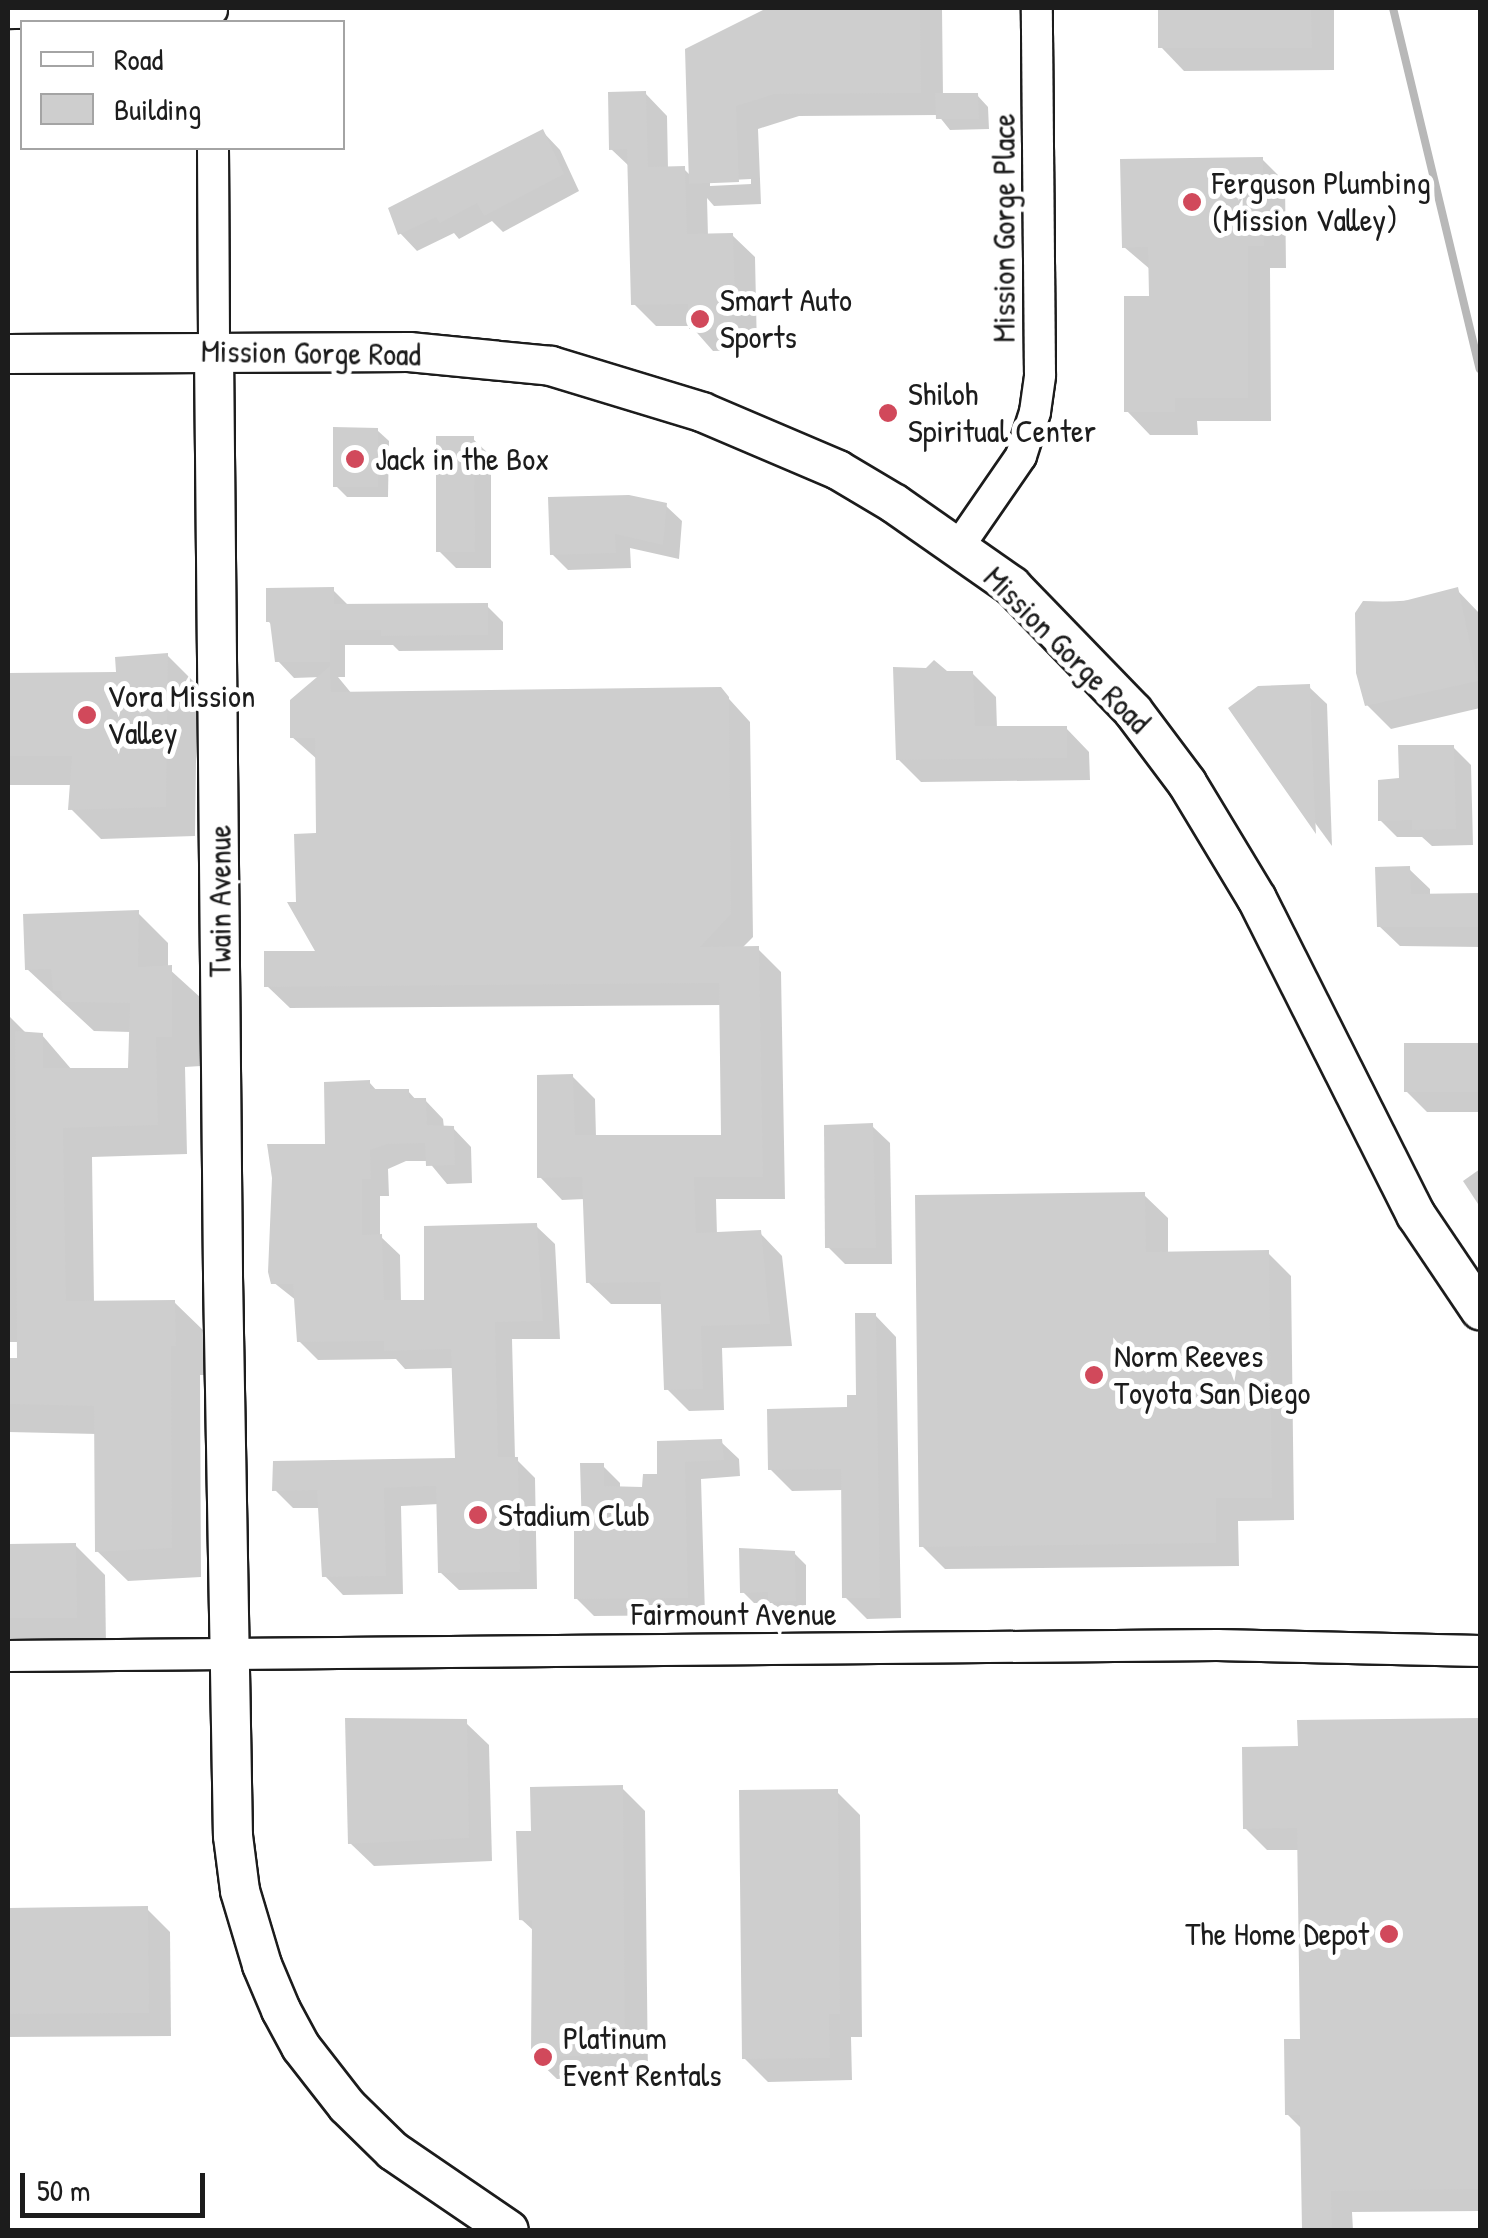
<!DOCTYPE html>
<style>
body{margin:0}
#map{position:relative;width:1488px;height:2238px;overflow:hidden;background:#fff;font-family:"Patrick Hand",sans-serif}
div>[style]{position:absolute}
.shadow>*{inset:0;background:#0003}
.stream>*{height:8px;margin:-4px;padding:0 4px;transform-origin:4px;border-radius:4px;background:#b8b8b8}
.building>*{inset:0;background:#cecece}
.roads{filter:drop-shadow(2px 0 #1c1c1c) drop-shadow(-2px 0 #1c1c1c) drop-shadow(0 2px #1c1c1c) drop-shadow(0 -2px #1c1c1c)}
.minor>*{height:30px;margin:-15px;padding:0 15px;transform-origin:15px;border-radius:15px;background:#fff}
.major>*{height:38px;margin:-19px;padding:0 19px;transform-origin:19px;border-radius:19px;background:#fff}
.dots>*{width:28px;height:28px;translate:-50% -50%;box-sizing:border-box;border:5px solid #fff;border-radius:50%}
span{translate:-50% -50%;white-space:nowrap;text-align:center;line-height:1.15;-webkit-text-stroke:10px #fff;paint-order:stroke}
.poi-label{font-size:32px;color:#1c1c1c}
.left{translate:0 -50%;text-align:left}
.right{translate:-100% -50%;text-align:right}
.street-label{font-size:32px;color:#1c1c1c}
.frame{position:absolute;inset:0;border:10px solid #1c1c1c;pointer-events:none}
.legend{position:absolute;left:20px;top:20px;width:325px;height:130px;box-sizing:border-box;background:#fff;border:2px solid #a4a4a4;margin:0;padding:12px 18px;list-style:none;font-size:30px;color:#1c1c1c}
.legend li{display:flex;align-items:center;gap:20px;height:50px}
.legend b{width:50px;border:2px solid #a4a4a4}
.scale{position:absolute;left:20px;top:2173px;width:185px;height:45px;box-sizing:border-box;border:5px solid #1c1c1c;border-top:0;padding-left:12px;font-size:30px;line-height:35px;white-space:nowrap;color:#1c1c1c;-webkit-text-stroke:8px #fff;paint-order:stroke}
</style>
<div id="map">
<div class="shadow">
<div style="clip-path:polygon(evenodd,772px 8px,942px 8px,943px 96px,977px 95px,988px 107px,989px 129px,950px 130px,938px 115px,799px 116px,758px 129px,761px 204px,714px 206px,707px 198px,708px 236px,732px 235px,755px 257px,757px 350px,713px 351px,691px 326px,656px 326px,634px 304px,630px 167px,611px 149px,645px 93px,667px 116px,668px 169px,684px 169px,691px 176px,687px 50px,772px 8px,751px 179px,751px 184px,710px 186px,710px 181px,751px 179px)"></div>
<div style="clip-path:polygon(1160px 8px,1334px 8px,1334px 70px,1184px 71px,1161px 47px)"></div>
<div style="clip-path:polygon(543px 132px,560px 150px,579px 191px,503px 232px,492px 221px,459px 239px,454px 233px,417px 251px,400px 233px)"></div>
<div style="clip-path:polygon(1262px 159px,1285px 182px,1286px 268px,1270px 268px,1271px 421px,1197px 421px,1198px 435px,1150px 435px,1127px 411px,1151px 298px,1151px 270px,1124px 247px)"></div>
<div style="clip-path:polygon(377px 430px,389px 441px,388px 497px,347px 497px,336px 486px)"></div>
<div style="clip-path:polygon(473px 439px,491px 456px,491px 568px,456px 568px,439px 551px)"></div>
<div style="clip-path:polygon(665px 505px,682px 521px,679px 559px,630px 548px,631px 568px,568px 570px,552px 554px)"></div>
<div style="clip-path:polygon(333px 590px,349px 606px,487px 606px,503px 622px,503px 650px,399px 651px,393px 645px,345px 645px,345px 677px,338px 677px,352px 694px,720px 689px,750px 722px,753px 937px,741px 949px,758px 949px,781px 972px,785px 1199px,716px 1199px,717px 1235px,760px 1233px,782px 1256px,792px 1346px,722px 1348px,724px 1410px,689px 1411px,667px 1389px,664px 1304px,611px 1304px,588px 1282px,585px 1199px,562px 1200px,540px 1177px,572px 1076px,595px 1099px,596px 1137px,724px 1137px,722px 1005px,290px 1008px,267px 986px,320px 953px,298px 904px,318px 836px,318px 760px,292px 737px,321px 677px,294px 678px,278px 661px,273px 626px,268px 621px)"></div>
<div style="clip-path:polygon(1457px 590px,1480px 614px,1480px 708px,1391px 729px,1367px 705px,1365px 603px,1417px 600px)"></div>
<div style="clip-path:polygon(167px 655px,197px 685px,195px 836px,101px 839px,71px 809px,73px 785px,8px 785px,8px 676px,119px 674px)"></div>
<div style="clip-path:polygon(972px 673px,996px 697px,997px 729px,1066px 728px,1089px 752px,1090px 780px,921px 782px,898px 759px,946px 674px)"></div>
<div style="clip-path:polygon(1309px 687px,1327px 704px,1332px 846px,1231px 708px)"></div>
<div style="clip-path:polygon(1453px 747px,1471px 765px,1473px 845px,1432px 846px,1422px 837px,1397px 837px,1380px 820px,1402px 781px)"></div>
<div style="clip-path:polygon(1409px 869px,1430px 889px,1430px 896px,1480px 896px,1480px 947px,1400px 946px,1379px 926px)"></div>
<div style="clip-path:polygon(138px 913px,168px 943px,168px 968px,201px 998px,201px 1066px,185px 1067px,187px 1154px,92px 1157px,94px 1303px,174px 1302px,205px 1332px,205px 1375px,200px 1375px,201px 1577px,128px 1581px,97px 1551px,97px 1434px,8px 1432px,8px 1360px,19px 1360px,19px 1342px,8px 1342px,8px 1015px,27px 1034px,42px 1035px,72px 1070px,130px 1070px,131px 1032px,94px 1031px,27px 969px)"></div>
<div style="clip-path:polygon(1480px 1045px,1480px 1112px,1427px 1112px,1406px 1091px,1406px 1046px)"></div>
<div style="clip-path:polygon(369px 1082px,378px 1092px,408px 1091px,417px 1101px,425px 1100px,443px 1119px,444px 1128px,453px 1128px,471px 1147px,472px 1183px,447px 1184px,428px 1161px,406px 1161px,388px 1169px,389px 1196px,380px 1196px,380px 1236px,400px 1255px,401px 1302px,426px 1302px,536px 1226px,555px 1244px,560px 1339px,512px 1339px,515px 1458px,535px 1478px,537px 1589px,459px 1590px,440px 1572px,439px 1504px,401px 1506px,403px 1594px,343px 1595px,325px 1576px,321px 1508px,293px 1508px,275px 1490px,457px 1460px,454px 1368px,405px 1369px,396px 1359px,318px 1360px,299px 1341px,297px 1301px,273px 1282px,328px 1147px)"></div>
<div style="clip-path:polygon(872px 1126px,890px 1143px,892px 1264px,845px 1264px,828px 1247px)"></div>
<div style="clip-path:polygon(1480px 1169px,1480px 1207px,1463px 1181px)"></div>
<div style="clip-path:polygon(1144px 1195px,1168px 1218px,1168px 1254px,1268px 1253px,1291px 1276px,1294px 1520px,1238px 1521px,1239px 1566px,945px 1569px,922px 1546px)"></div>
<div style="clip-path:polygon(875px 1315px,896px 1337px,901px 1618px,867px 1619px,845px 1597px,843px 1490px,792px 1491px,770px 1469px,850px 1410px,858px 1397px)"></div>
<div style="clip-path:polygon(721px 1442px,739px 1459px,740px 1476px,701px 1479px,705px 1615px,594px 1616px,576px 1598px,584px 1533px,602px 1465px,620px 1483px,620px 1489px,645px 1490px,660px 1476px,659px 1443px)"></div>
<div style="clip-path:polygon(75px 1545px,105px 1575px,106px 1647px,8px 1647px,8px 1546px)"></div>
<div style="clip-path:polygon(794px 1553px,806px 1565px,806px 1611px,782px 1612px,772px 1603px,754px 1603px,743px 1592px)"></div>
<div style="clip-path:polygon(1480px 1721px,1480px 2211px,1352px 2212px,1353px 2230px,1304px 2230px,1303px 2130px,1287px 2114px,1302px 2041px,1300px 1850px,1267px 1850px,1245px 1828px,1300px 1749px,1300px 1723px)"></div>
<div style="clip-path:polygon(465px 1722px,489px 1745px,492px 1861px,374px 1866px,350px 1843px)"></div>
<div style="clip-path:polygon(622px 1788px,645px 1811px,648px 2077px,557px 2079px,533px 2056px,534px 1931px,521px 1919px,533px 1833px)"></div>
<div style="clip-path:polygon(837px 1792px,860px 1815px,862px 2037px,851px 2037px,852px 2080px,768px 2082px,744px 2058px)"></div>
<div style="clip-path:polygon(147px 1909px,170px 1932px,171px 2036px,8px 2037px,8px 1910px)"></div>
</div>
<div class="stream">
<div style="left:1393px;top:8px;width:371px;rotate:76.5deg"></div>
</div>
<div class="building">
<div style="clip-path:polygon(767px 8px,920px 8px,921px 93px,775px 94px,736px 106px,739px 182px,689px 184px,685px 49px)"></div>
<div style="clip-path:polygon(1158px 8px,1311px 8px,1312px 48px,1158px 48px)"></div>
<div style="clip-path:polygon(646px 91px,648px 167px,685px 166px,687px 234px,733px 233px,736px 329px,689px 329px,688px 304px,631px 305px,627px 149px,609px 150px,608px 92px)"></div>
<div style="clip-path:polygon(935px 93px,978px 93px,979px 119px,936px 119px)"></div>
<div style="clip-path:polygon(543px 129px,564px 174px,484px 216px,477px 203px,440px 223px,436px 217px,398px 235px,388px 208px)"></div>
<div style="clip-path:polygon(1263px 157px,1264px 246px,1248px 246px,1248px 398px,1175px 398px,1175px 412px,1124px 412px,1124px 296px,1149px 296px,1148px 247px,1122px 248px,1120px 159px)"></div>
<div style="clip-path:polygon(333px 427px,378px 428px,378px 487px,333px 487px)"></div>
<div style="clip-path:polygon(436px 436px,474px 436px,475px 552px,436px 552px)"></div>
<div style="clip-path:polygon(629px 495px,667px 503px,663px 545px,615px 534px,616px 553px,550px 555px,548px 497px)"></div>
<div style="clip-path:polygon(334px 587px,334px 604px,488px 603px,488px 635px,381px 636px,381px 630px,330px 630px,330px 662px,275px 662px,270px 622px,266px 622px,266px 588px)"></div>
<div style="clip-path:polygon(1458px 587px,1478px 681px,1365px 706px,1356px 673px,1355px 613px,1363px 601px,1400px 602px)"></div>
<div style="clip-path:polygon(168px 653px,166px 807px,68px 810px,72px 756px,8px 756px,8px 673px,116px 672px,115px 657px)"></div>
<div style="clip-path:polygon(934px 660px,947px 671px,973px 671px,975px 726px,1067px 726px,1067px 758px,896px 760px,893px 667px,926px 668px)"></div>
<div style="clip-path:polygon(330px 666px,331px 692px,721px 687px,729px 697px,731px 914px,700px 947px,759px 946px,763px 1177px,694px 1177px,696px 1233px,761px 1230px,770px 1324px,701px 1326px,703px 1389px,664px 1390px,660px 1282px,586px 1283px,582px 1177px,537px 1178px,537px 1075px,573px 1074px,575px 1135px,721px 1135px,719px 983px,264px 987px,264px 951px,315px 951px,287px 902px,296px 902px,294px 834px,316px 833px,315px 738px,290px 738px,290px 700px)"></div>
<div style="clip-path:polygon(1310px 684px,1314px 792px,1316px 834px,1228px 708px,1258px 686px)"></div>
<div style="clip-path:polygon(1398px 745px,1454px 745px,1456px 829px,1412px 830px,1412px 820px,1378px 821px,1378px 780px,1399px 778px)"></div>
<div style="clip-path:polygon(1410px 866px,1411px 894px,1480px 893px,1480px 927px,1377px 927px,1375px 867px)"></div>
<div style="clip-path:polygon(139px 910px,138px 967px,172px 965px,172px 1037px,156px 1037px,158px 1125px,63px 1128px,66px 1301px,175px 1300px,176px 1346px,171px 1346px,172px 1548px,95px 1552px,94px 1406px,8px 1404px,8px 1358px,17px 1358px,15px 1031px,43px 1033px,43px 1068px,128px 1068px,130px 1003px,62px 1002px,61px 991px,53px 991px,51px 969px,25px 970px,23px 914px)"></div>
<div style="clip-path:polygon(1404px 1043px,1480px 1043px,1480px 1092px,1404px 1092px)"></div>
<div style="clip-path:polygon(370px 1080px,370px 1089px,409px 1089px,409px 1098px,426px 1098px,427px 1125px,454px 1126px,455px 1165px,426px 1166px,425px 1143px,387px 1144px,370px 1150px,371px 1179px,362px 1179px,362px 1235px,382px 1234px,384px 1300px,424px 1300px,424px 1226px,537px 1223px,543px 1321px,495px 1322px,498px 1457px,518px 1457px,520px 1572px,438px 1573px,436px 1486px,384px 1488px,386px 1576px,322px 1577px,317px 1490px,272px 1491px,273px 1461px,455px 1458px,451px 1349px,384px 1351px,384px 1341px,297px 1342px,293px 1284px,271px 1284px,268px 1272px,272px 1178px,267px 1144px,325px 1144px,324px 1082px)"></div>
<div style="clip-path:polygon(873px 1123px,876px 1248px,825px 1248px,824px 1125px)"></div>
<div style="clip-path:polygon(1145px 1192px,1146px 1252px,1269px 1250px,1272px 1498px,1216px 1498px,1216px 1543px,919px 1547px,915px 1195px)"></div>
<div style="clip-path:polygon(855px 1313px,876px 1313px,880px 1598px,842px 1598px,841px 1469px,768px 1470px,767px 1409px,847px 1407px,847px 1395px,856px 1395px)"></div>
<div style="clip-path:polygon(722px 1439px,724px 1460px,685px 1462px,688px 1598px,574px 1599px,574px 1531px,582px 1531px,580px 1463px,604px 1463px,604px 1486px,642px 1487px,643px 1474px,657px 1474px,657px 1441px)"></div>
<div style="clip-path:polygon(76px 1543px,77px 1618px,8px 1618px,8px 1544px)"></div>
<div style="clip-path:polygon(739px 1548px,795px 1551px,796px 1601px,768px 1602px,768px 1592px,740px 1593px)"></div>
<div style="clip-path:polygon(345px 1718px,467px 1719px,469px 1838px,348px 1844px)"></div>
<div style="clip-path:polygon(1480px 1718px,1480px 2189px,1331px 2191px,1332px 2230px,1302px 2230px,1300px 2115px,1285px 2115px,1284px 2039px,1300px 2039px,1297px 1828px,1243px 1829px,1242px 1747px,1298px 1746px,1297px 1720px)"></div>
<div style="clip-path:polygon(623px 1785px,625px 2055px,531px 2057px,532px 1921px,519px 1920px,516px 1831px,531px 1831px,530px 1787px)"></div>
<div style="clip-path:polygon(838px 1789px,840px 2014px,829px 2014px,830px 2058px,742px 2059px,739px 1790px)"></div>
<div style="clip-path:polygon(148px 1906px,149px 2013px,8px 2014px,8px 1908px)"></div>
</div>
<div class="roads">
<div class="minor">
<div style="left:8px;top:13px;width:204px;rotate:-0.8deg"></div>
<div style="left:213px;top:148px;width:204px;rotate:89.7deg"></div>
<div style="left:959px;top:546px;width:109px;rotate:-55.4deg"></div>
<div style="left:1021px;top:456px;width:46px;rotate:-72.3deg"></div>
<div style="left:1035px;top:412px;width:37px;rotate:-82deg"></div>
<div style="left:1040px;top:375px;width:367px;rotate:-90.5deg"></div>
<div style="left:8px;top:1656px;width:1209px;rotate:-0.52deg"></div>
<div style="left:1217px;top:1645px;width:263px;rotate:1.3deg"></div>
</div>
<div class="major">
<div style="left:214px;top:352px;width:925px;rotate:89.44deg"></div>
<div style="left:223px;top:1277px;width:559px;rotate:88.98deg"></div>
<div style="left:233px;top:1836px;width:55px;rotate:82.7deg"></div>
<div style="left:240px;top:1891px;width:77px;rotate:73.4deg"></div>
<div style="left:262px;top:1965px;width:49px;rotate:67.1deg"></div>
<div style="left:281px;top:2010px;width:42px;rotate:61.6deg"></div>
<div style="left:301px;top:2047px;width:75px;rotate:52.1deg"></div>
<div style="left:347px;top:2106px;width:64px;rotate:44.4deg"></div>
<div style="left:393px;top:2151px;width:140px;rotate:34.3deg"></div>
<div style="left:8px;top:354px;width:401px;rotate:-0.3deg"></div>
<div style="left:409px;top:352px;width:143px;rotate:5.6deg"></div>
<div style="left:551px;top:366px;width:158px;rotate:16.9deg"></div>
<div style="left:702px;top:412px;width:148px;rotate:23.1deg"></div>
<div style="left:838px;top:470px;width:66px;rotate:30.8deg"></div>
<div style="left:895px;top:504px;width:143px;rotate:35deg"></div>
<div style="left:1012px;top:586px;width:174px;rotate:45.9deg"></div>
<div style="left:1133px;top:711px;width:90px;rotate:53.1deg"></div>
<div style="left:1187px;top:783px;width:135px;rotate:58.9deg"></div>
<div style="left:1257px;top:899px;width:354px;rotate:63.3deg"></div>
<div style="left:1416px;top:1215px;width:115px;rotate:56deg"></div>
</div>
</div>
<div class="dots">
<div style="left:1192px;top:202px;background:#d1495b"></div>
<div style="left:700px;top:319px;background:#d1495b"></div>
<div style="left:888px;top:413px;background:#d1495b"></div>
<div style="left:355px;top:459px;background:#d1495b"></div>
<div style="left:87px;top:715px;background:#d1495b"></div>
<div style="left:1094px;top:1375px;background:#d1495b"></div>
<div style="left:478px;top:1515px;background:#d1495b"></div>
<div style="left:1389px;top:1934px;background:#d1495b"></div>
<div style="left:543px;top:2057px;background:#d1495b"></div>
</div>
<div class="poi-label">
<span class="left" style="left:1212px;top:202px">Ferguson Plumbing<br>(Mission Valley)</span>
<span class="left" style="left:720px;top:319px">Smart Auto<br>Sports</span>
<span class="left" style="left:908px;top:413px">Shiloh<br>Spiritual Center</span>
<span class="left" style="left:375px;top:459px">Jack in the Box</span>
<span class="left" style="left:107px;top:715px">Vora Mission<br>Valley</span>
<span class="left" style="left:1114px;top:1375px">Norm Reeves<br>Toyota San Diego</span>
<span class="left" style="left:498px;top:1515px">Stadium Club</span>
<span class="right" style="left:1369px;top:1934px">The Home Depot</span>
<span class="left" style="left:563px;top:2057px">Platinum<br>Event Rentals</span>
</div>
<div class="street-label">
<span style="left:1004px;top:228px;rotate:-90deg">Mission Gorge Place</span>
<span style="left:311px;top:353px;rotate:1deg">Mission Gorge Road</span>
<span style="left:1067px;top:650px;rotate:45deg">Mission Gorge Road</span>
<span style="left:220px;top:901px;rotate:-90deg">Twain Avenue</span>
<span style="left:734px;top:1614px">Fairmount Avenue</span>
</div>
<div class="frame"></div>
<ul class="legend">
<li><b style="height:12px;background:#fff"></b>Road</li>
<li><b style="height:28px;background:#cecece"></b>Building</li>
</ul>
<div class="scale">50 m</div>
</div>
